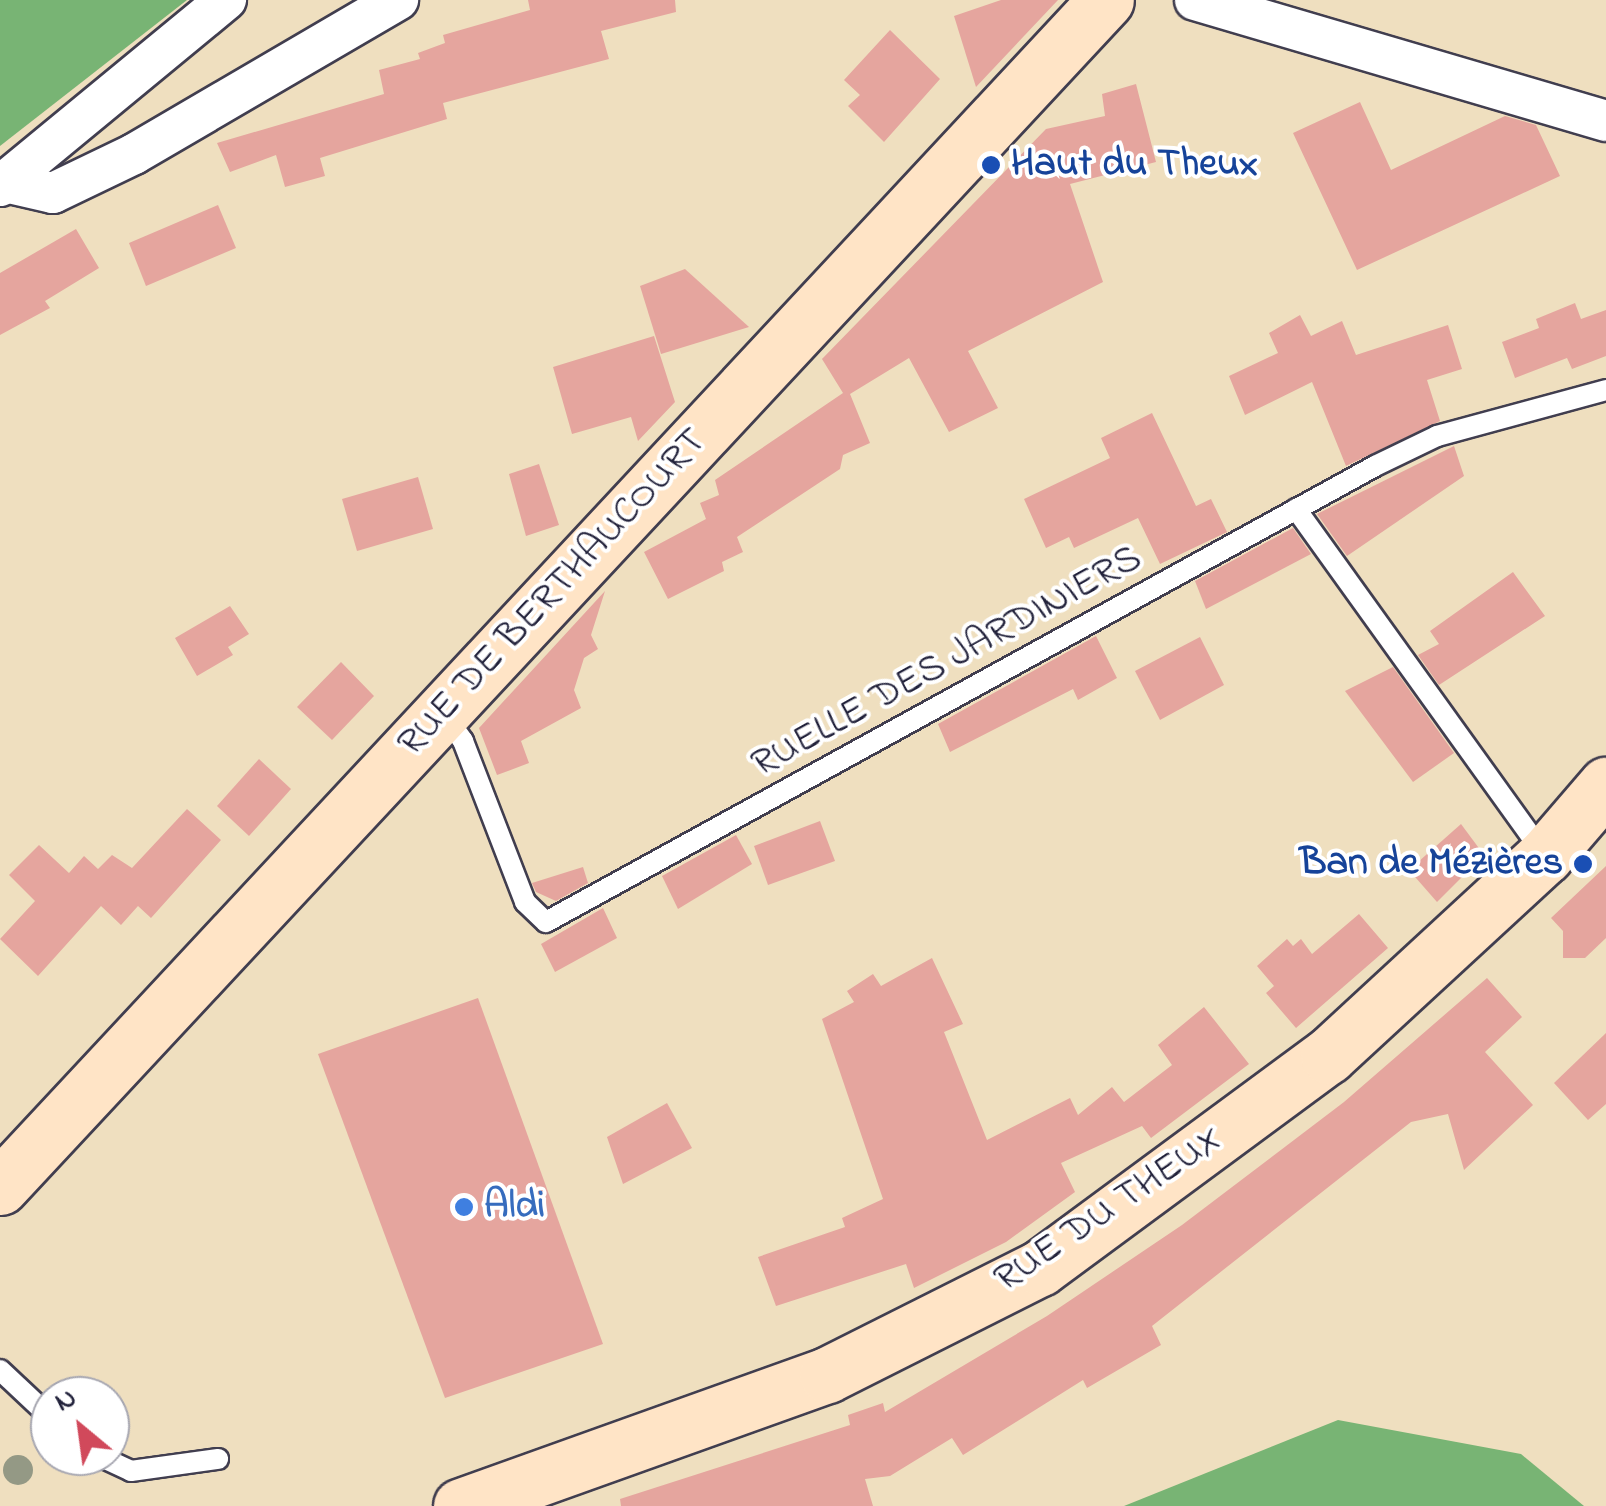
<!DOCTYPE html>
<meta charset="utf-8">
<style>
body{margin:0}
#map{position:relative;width:1606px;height:1506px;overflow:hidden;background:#efdfbf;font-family:"Indie Flower",sans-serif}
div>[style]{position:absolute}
.forest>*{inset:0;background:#78b474}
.building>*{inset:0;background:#e5a59e}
.roads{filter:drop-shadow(2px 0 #413e4f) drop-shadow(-2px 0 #413e4f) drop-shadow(0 2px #413e4f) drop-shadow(0 -2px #413e4f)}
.lane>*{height:20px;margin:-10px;padding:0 10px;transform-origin:10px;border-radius:10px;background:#fff}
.street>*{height:40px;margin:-20px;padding:0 20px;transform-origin:20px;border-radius:20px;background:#fff}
.secondary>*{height:55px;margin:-27.5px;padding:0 27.5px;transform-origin:27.5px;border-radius:27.5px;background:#ffe4c6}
.trees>*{width:30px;height:30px;margin:-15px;border-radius:50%;background:#949985}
.dots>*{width:28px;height:28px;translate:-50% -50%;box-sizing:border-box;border:5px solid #fff;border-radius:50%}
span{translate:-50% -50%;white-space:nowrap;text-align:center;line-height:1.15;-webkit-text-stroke:8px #fff;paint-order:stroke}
.transit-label{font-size:40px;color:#164399;font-weight:700}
.left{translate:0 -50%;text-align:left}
.right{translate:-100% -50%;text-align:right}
.street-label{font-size:40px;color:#22223b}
.shop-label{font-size:40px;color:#366cbe;font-weight:700}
.north{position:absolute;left:30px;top:1376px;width:100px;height:100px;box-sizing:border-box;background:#fff;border:2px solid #a7a7b1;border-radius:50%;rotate:331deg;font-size:28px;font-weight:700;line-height:40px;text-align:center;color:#22223b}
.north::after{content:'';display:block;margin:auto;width:35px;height:45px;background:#d1495b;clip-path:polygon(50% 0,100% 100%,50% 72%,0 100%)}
</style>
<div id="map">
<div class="forest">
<div style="clip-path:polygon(0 0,187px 0,0 146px)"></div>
<div style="clip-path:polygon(1338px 1420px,1521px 1454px,1584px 1506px,1124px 1506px)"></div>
</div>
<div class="building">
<div style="clip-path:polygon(528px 0,675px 0,676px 12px,601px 31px,609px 59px,443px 103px,447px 119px,320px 158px,325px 176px,285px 187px,276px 155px,230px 172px,217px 143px,384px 94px,379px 70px,420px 59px,418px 53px,445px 43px,443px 35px,530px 10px)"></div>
<div style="clip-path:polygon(1001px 0,1058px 0,976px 87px,954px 16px)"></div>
<div style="clip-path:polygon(890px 30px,940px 79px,884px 142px,848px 106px,860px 95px,844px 80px)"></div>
<div style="clip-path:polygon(1136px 84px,1156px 162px,1070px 184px,1103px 282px,968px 351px,998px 408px,949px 432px,909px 358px,850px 394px,870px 443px,843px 455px,840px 469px,737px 537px,743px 552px,722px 562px,724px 571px,668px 599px,644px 552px,706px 519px,700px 503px,719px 495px,715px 480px,843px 393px,822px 359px,1046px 129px,1105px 116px,1102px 94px)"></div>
<div style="clip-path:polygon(1360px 102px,1391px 170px,1505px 116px,1536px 125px,1560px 176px,1357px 270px,1293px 133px)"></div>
<div style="clip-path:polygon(218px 205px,236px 248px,146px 286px,129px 243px)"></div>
<div style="clip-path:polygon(76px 229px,99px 268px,45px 301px,50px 308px,0 335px,0 273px)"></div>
<div style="clip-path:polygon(685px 269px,749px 327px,661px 354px,640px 286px)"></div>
<div style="clip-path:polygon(1575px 303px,1581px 319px,1606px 310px,1606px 356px,1572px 369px,1567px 358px,1515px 378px,1502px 342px,1539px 328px,1536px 319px)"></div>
<div style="clip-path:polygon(1300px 315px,1311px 336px,1342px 321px,1356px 355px,1448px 325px,1462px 369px,1427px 380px,1440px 421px,1346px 466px,1312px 382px,1245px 415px,1229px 376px,1278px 353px,1269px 333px)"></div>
<div style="clip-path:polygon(654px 336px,675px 402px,638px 441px,631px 417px,572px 434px,553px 367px)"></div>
<div style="clip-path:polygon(1152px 413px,1196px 506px,1211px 499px,1227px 532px,1160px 564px,1138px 518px,1074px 548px,1069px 537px,1046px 548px,1024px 499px,1110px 458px,1101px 438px)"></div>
<div style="clip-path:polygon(1454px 446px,1464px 476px,1347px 556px,1317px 514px)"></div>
<div style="clip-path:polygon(539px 464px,559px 525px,526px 536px,509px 474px)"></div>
<div style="clip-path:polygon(418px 477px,433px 529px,357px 551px,342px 499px)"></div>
<div style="clip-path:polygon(1293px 528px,1311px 554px,1206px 609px,1195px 581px)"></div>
<div style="clip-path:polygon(1513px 572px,1545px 616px,1439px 685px,1418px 655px,1439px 644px,1430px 631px)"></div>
<div style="clip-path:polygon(605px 591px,591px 635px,598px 649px,584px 658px,574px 690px,581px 708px,521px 741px,529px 763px,497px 775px,479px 728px)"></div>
<div style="clip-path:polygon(230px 606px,249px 634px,228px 647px,233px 655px,197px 676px,175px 638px)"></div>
<div style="clip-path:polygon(1096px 636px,1117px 678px,1078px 700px,1073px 689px,950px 752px,938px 724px)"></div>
<div style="clip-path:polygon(1200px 637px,1224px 685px,1160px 720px,1135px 671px)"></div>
<div style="clip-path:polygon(341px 662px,374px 696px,332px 740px,297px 707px)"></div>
<div style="clip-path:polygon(1393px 667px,1454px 753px,1413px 782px,1345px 691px)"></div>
<div style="clip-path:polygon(259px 759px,291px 789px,249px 836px,217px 806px)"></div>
<div style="clip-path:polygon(187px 809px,221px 840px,151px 918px,138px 906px,121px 925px,101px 906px,38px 976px,0 939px,35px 901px,9px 875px,39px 845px,69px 873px,84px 856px,98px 869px,112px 855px,132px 868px)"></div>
<div style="clip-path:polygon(820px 821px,835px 861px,768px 885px,754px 846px)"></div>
<div style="clip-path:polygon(1461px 824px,1484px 855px,1437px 902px,1409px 870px)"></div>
<div style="clip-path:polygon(736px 835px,752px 864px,678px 909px,662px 876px)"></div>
<div style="clip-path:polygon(1606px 866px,1606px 938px,1585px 958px,1563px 958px,1563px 931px,1551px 918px)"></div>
<div style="clip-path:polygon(583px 867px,588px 883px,556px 901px,536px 892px,532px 883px)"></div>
<div style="clip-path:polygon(603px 908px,617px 938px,555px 972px,541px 944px)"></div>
<div style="clip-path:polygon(1359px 914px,1388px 948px,1296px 1028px,1266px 993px,1274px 986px,1257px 966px,1287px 939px,1293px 946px,1301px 939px,1312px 954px)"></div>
<div style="clip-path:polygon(932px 958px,963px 1024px,944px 1032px,987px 1140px,1070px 1098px,1078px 1115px,1112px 1087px,1124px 1102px,1172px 1065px,1158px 1045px,1204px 1007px,1249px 1064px,1151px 1138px,1142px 1126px,1061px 1163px,1075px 1192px,1006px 1242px,914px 1288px,906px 1264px,776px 1306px,758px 1257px,845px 1227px,842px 1218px,883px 1199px,822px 1019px,854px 1002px,847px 991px,873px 974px,881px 986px)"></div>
<div style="clip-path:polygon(1487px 978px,1522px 1017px,1485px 1052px,1533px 1105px,1464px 1170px,1448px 1114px,1411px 1122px,1152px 1326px,1161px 1345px,1087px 1388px,1083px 1380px,963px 1455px,952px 1438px,890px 1476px,865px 1479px,873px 1506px,621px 1506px,620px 1499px,850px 1425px,848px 1415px,883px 1403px,885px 1412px,1047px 1316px,1182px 1225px,1344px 1102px)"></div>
<div style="clip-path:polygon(478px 998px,603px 1344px,445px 1398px,318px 1054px)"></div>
<div style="clip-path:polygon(1606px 1033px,1606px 1104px,1588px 1120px,1554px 1083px)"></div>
<div style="clip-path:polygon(667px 1103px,692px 1148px,623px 1184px,607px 1137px)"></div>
</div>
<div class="roads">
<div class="lane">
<div style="left:1296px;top:509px;width:425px;rotate:54.3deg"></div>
<div style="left:445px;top:716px;width:31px;rotate:54deg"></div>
<div style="left:463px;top:741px;width:173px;rotate:68.9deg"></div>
<div style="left:525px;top:902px;width:29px;rotate:44deg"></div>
<div style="left:546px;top:922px;width:946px;rotate:-28.81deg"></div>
<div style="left:1375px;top:466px;width:69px;rotate:-25.8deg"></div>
<div style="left:1437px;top:436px;width:175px;rotate:-15.2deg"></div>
<div style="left:0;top:1370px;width:69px;rotate:43.2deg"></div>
<div style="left:99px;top:1456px;width:35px;rotate:25deg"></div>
<div style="left:131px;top:1471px;width:88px;rotate:-7.9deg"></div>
</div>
<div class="street">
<div style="left:1195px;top:0;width:428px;rotate:16.4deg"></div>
<div style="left:5px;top:182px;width:49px;rotate:12.9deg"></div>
<div style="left:53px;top:193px;width:90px;rotate:-25.7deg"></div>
<div style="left:134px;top:154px;width:306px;rotate:-30.3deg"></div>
<div style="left:0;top:186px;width:293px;rotate:-39.5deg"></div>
</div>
<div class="secondary">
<div style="left:0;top:1187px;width:1622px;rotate:-47.02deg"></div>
<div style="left:461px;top:1506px;width:389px;rotate:-19.7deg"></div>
<div style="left:827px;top:1375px;width:238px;rotate:-26.7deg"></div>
<div style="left:1040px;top:1268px;width:358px;rotate:-36.4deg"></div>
<div style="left:1328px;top:1056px;width:295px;rotate:-42.7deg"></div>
<div style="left:1545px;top:856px;width:94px;rotate:-49.3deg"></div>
</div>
</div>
<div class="trees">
<div style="left:18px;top:1470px"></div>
</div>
<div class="dots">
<div style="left:991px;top:165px;background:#1a4fb4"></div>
<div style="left:1583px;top:864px;background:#1a4fb4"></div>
<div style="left:464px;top:1207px;background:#3f7fe0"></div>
</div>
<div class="transit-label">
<span class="left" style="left:1011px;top:165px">Haut du Theux</span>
<span class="right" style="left:1563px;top:864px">Ban de Mézières</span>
</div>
<div class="street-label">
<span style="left:553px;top:593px;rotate:-47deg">RUE DE BERTHAUCOURT</span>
<span style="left:947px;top:662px;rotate:-29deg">RUELLE DES JARDINIERS</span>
<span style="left:1109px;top:1210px;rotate:-34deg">RUE DU THEUX</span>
</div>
<div class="shop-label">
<span class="left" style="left:484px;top:1207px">Aldi</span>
</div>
<div class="north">N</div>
</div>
